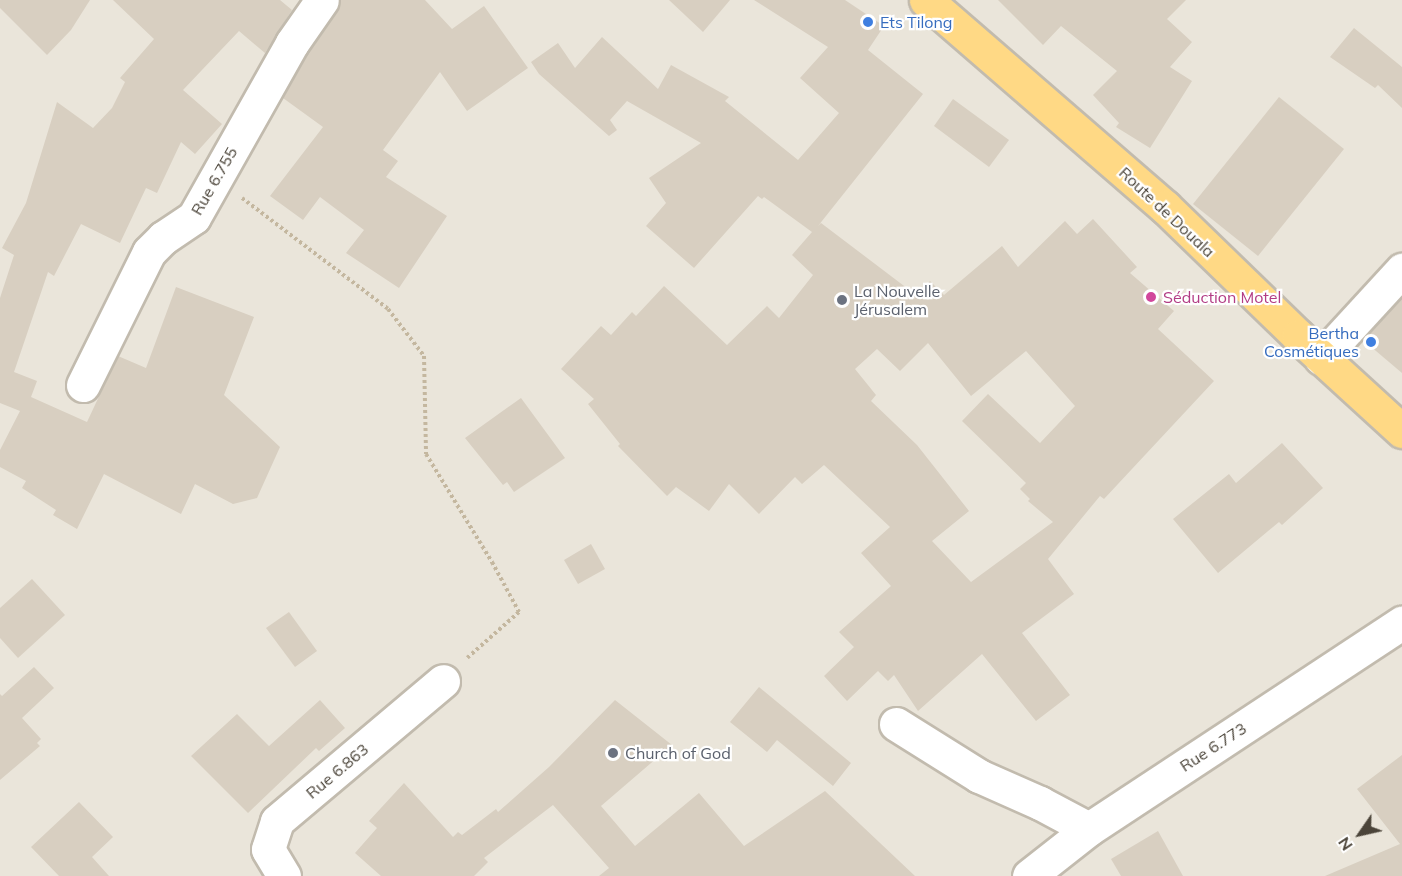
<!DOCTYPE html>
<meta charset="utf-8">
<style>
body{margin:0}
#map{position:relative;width:1402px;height:876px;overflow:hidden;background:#f6f3ec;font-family:Mulish,sans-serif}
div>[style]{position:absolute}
.residential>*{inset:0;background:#eae5da}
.building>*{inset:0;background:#d8cfc1}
.path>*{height:4px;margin-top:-2px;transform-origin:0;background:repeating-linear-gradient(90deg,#c4b79f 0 3px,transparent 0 6px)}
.roads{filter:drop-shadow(2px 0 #c2bbae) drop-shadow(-2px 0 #c2bbae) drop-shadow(0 2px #c2bbae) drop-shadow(0 -2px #c2bbae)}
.minor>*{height:33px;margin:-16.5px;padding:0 16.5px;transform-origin:16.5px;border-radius:16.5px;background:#fff}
.trunk>*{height:33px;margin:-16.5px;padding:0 16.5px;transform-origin:16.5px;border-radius:16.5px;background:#ffd985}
.dots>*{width:16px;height:16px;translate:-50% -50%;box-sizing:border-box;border:3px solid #fff;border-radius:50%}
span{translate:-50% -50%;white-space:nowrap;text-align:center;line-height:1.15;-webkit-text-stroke:4.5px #fff;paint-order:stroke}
.shop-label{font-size:16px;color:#366cbe}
.left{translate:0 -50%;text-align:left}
.right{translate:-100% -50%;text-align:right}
.street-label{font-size:16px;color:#4b4439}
.worship-label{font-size:16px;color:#5b616d}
.hotel-label{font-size:16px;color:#b23c85}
.north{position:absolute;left:1330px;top:804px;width:60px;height:60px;-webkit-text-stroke:4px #fff;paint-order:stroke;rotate:236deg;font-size:16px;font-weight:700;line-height:24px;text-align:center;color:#4b4439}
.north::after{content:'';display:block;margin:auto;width:21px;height:27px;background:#4b4439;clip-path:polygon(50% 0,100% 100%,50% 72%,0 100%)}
</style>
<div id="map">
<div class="residential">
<div style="clip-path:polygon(0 0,1402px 0,1402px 876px,0 876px)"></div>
</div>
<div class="building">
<div style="clip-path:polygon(0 0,90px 0,71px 30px,47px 55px,0 8px)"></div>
<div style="clip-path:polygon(113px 0,280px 0,292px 10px,265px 53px,239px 31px,183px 90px,222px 124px,195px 154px,181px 142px,157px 193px,146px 188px,120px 243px,81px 224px,54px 276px,48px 272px,14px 372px,37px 381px,31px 397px,87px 422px,118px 356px,146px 368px,176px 287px,254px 317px,224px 395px,280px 447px,257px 498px,233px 504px,195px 484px,181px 514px,104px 474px,77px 529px,53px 515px,56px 510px,22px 488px,26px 481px,0 467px,0 450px,20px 411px,0 403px,0 298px,14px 255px,2px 248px,26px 203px,57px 102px,93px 128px,112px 108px,125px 82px,120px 78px,154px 39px)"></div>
<div style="clip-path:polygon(340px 0,425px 0,452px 29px,484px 6px,528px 68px,467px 111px,440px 72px,383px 150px,398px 161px,386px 177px,447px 216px,399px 288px,346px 253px,364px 230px,320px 197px,303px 220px,270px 196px,323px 127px,283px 98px,308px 53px,337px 11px)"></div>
<div style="clip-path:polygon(669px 0,730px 0,703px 32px)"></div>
<div style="clip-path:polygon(evenodd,754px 0,845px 0,884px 26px,868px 50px,923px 94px,818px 226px,821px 223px,916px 295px,930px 281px,944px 295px,1002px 246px,1018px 267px,1065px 221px,1077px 234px,1093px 219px,1137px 267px,1130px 273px,1174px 311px,1158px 329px,1214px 381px,1104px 499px,1100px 496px,1048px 559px,1074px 594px,1022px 633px,1070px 695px,1036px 721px,982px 654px,918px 711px,894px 675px,888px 681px,878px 671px,847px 701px,824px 676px,854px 647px,839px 632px,891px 586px,861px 553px,890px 527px,824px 465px,802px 484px,795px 477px,759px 514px,729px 484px,709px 511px,676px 487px,667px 496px,618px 446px,620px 444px,588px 404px,594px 399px,561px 369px,601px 326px,611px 335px,632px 312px,636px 316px,664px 286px,727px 345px,767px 306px,779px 318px,813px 275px,792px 255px,812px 232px,764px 197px,762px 199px,758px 196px,694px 268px,646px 226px,666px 203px,649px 178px,701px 143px,627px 101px,610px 120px,617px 130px,609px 136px,539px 74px,531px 62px,558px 43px,575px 68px,602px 37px,658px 89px,671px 65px,729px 97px,725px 101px,798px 160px,839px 113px,800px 78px,828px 47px,754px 0,928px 343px,971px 396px,1026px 351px,1075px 406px,1040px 443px,988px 394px,962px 421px,1026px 483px,1020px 489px,1030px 499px,1028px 501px,1053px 522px,971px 582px,932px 541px,969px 511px,917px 445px,871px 401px,876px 395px,855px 369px,877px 349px,900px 371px,928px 343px)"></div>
<div style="clip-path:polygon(998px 0,1186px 0,1167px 19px,1192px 42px,1170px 67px,1192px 81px,1150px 148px,1116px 127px,1119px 123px,1093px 95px,1117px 71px,1061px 26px,1043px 45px)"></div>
<div style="clip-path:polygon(1354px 28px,1402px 67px,1402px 108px,1378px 85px,1375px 88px,1330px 57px)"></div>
<div style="clip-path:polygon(1279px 97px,1344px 149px,1258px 256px,1193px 204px)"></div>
<div style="clip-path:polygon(953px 99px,1009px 140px,989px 167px,934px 126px)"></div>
<div style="clip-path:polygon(1402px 298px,1402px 373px,1363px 340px)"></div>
<div style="clip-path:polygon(521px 398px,565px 458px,514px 492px,507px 482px,503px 485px,465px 438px)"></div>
<div style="clip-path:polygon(1282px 443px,1323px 488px,1282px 525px,1279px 522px,1218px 573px,1173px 519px,1229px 474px,1236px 483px)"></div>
<div style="clip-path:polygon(591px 544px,605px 569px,578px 584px,564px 560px)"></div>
<div style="clip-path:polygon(32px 579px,65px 615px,18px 658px,0 638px,0 608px)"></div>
<div style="clip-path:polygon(289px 612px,317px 651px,295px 667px,266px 628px)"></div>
<div style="clip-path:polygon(34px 667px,54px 688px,22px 718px,41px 739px,37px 743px,40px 746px,0 780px,0 694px,2px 696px)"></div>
<div style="clip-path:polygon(759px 687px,851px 763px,833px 786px,777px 740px,767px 752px,730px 722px)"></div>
<div style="clip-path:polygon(320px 700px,345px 728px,319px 751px,316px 748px,248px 813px,191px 756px,237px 714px,269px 746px)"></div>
<div style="clip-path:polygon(615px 700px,672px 745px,601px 806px,635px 846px,699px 793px,744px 846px,825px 791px,915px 876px,599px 876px,609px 868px,553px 805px,484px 858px,488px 862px,474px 876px,381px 876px,355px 853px,377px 828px,369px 821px,404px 783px,453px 837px,458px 832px,462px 835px,496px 809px,498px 812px,549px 767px)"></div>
<div style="clip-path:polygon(1402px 755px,1402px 876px,1325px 876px,1400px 844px,1357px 789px)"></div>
<div style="clip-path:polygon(79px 802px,113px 837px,92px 857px,109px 876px,59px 876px,31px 847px)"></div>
<div style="clip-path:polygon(1158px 831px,1183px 876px,1121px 876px,1111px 859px)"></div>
</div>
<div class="path">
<div style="left:242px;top:198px;width:183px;rotate:37.2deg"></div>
<div style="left:388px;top:309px;width:59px;rotate:52.5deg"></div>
<div style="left:424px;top:356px;width:98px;rotate:88.8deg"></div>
<div style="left:426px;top:454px;width:127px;rotate:58.6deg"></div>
<div style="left:492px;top:562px;width:57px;rotate:61.6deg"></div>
<div style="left:519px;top:612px;width:69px;rotate:138.5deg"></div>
</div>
<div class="roads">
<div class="minor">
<div style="left:1321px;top:358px;width:120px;rotate:-47.4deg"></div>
<div style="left:83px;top:385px;width:148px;rotate:-63.6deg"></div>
<div style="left:149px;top:252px;width:20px;rotate:-45deg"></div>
<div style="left:163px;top:238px;width:37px;rotate:-34deg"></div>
<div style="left:194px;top:217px;width:200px;rotate:-60.6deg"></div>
<div style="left:292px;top:43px;width:52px;rotate:-55.1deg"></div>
<div style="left:896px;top:724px;width:98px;rotate:32.1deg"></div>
<div style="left:979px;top:776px;width:67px;rotate:23.9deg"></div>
<div style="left:1040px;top:803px;width:55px;rotate:28deg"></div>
<div style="left:284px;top:876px;width:31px;rotate:-121deg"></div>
<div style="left:268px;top:849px;width:29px;rotate:-72deg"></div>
<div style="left:277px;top:821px;width:217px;rotate:-40.1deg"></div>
<div style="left:1029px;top:876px;width:76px;rotate:-38.1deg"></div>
<div style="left:1089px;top:829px;width:375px;rotate:-33.4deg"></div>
</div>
<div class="trunk">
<div style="left:926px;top:0;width:316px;rotate:40.9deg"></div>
<div style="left:1165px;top:207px;width:185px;rotate:44.1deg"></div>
<div style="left:1298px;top:336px;width:141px;rotate:42.4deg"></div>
</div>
</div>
<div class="dots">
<div style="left:868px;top:22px;background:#3f7fe0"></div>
<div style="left:1151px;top:297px;background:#d1479c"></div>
<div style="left:842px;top:300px;background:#6b7280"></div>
<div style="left:1371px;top:342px;background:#3f7fe0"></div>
<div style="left:613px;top:753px;background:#6b7280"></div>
</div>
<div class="shop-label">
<span class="left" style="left:880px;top:22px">Ets Tilong</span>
<span class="right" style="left:1359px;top:342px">Bertha<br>Cosmétiques</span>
</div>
<div class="street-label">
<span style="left:214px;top:181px;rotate:-60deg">Rue 6.755</span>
<span style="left:1167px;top:212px;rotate:43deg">Route de Douala</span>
<span style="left:1213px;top:747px;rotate:-33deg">Rue 6.773</span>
<span style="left:337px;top:771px;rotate:-40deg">Rue 6.863</span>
</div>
<div class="worship-label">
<span class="left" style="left:854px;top:300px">La Nouvelle<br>Jérusalem</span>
<span class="left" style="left:625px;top:753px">Church of God</span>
</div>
<div class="hotel-label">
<span class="left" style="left:1163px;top:297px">Séduction Motel</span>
</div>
<div class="north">N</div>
</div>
